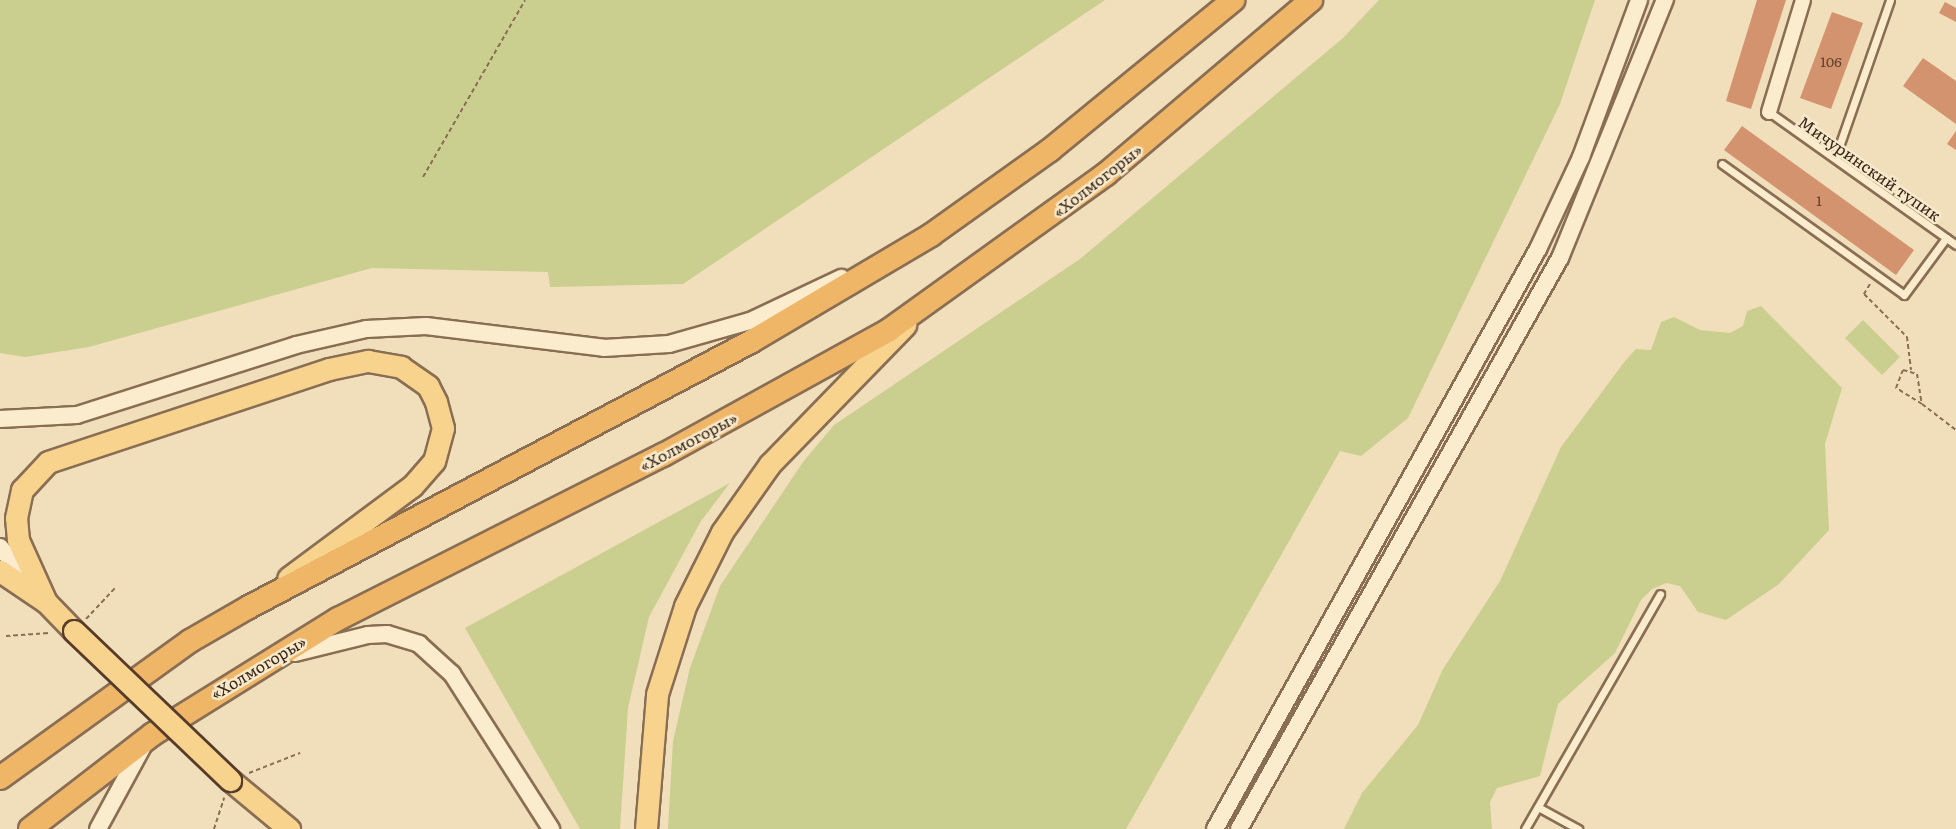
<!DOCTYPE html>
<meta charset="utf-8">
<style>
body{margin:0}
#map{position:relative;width:1956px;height:829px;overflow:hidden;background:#f1debb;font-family:Literata,serif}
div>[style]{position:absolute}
.green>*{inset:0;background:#cacf8f}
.building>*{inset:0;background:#d2936e}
.path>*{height:2px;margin-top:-1px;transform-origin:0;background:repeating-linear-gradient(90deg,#896e54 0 4.5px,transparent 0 7.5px)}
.roads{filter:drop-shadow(2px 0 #896e54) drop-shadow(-2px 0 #896e54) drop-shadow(0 2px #896e54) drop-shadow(0 -2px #896e54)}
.service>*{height:7px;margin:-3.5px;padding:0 3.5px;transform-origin:3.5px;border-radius:3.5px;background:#fbecce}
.minor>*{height:14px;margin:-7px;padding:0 7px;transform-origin:7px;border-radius:7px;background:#fbecce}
.tertiary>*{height:16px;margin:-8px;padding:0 8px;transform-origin:8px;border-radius:8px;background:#fbecce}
.primary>*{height:21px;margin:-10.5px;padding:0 10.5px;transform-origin:10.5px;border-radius:10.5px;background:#f8d38e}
.trunk>*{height:22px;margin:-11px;padding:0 11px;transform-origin:11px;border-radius:11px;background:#f0b668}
.bridges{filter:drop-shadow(2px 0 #563c29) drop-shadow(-2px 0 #563c29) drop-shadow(0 2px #563c29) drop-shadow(0 -2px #563c29)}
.primary-bridge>*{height:21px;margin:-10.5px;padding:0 10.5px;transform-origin:10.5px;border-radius:10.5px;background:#f8d38e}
span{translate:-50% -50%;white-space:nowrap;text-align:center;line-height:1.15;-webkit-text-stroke:5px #f8e9cb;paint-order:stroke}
.number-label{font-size:14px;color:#5e422f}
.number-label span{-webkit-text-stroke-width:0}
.street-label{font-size:16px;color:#37271a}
</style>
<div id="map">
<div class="green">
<div style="clip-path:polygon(0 0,1105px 0,683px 284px,550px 287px,548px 272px,372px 268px,89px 347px,25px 357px,0 353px)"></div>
<div style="clip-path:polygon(1379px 0,1595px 0,1560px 104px,1408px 418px,1361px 456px,1340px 451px,1126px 829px,668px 829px,673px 741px,690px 668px,720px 586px,803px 462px,834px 425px,1080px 259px,1343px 38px)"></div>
<div style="clip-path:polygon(1761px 306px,1842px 388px,1825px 444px,1829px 530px,1779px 584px,1726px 620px,1698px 612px,1680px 586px,1666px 583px,1652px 589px,1641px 600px,1615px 653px,1558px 704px,1540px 776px,1497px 788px,1490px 802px,1492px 829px,1344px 829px,1362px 793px,1418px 725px,1443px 669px,1500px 581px,1561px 447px,1625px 361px,1636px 349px,1651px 350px,1661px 322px,1674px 317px,1700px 330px,1730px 333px,1743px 326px,1747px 311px)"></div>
<div style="clip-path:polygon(1863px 320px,1900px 357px,1882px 375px,1845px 338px)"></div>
<div style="clip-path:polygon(730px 483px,701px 521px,649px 617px,628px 708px,620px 829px,580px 829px,465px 628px)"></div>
</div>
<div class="building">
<div style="clip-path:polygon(1757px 0,1786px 0,1751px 109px,1726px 101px)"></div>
<div style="clip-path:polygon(1945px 2px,1956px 8px,1956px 22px,1939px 13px)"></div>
<div style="clip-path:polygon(1832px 12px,1863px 23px,1831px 109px,1800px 98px)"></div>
<div style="clip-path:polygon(1923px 58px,1956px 81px,1956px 124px,1903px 86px)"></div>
<div style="clip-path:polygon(1742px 126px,1914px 250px,1896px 275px,1724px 150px)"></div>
<div style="clip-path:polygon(1956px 131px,1956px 150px,1947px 144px)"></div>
</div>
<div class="path">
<div style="left:423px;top:177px;width:204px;rotate:-60deg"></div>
<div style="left:1870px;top:284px;width:12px;rotate:121deg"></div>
<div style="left:1864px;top:294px;width:61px;rotate:45deg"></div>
<div style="left:1907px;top:337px;width:33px;rotate:83deg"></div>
<div style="left:1903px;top:370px;width:15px;rotate:16deg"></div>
<div style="left:1917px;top:374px;width:30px;rotate:81deg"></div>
<div style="left:1922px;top:404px;width:31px;rotate:-148deg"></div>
<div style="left:1896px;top:388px;width:19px;rotate:-69deg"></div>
<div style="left:1922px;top:404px;width:43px;rotate:37.4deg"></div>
<div style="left:86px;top:619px;width:42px;rotate:-46.9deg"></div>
<div style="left:6px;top:636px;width:43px;rotate:-4deg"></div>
<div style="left:249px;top:773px;width:55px;rotate:-21.4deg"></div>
<div style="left:214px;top:829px;width:33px;rotate:-72deg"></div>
</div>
<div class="roads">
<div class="service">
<div style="left:1769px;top:112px;width:229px;rotate:35.4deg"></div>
<div style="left:1835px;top:158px;width:167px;rotate:-70.8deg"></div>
<div style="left:1722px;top:164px;width:224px;rotate:35.7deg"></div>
<div style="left:1904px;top:295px;width:71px;rotate:-53.6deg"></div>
<div style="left:1538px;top:807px;width:46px;rotate:28.8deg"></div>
<div style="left:1525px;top:829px;width:271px;rotate:-60.1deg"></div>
</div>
<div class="minor">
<div style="left:1769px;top:112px;width:117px;rotate:-73.1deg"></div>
</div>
<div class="tertiary">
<div style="left:0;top:419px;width:77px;rotate:-3deg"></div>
<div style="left:77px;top:415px;width:230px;rotate:-17.7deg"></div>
<div style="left:296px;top:345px;width:72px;rotate:-12.9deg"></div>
<div style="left:366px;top:329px;width:60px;rotate:-2.9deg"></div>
<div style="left:426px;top:326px;width:179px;rotate:7deg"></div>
<div style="left:604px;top:348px;width:65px;rotate:-3.5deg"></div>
<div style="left:669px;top:344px;width:84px;rotate:-15.9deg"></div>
<div style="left:750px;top:321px;width:101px;rotate:-25.3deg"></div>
<div style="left:0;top:547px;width:56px;rotate:50.1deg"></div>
<div style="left:295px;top:653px;width:75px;rotate:-13.9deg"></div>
<div style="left:368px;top:635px;width:19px;rotate:-3deg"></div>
<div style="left:387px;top:634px;width:34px;rotate:17deg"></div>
<div style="left:419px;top:644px;width:45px;rotate:42.3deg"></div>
<div style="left:452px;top:674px;width:184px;rotate:57.4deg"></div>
<div style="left:98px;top:829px;width:94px;rotate:-61.5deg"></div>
<div style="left:1215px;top:829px;width:664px;rotate:-60.89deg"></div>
<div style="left:1538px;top:249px;width:102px;rotate:-64.9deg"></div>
<div style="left:1581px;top:157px;width:167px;rotate:-69.7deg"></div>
<div style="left:1239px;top:829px;width:655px;rotate:-60.66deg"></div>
<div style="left:1560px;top:258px;width:279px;rotate:-67.9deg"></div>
</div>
<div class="primary">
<div style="left:0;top:571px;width:55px;rotate:34deg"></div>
<div style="left:46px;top:602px;width:40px;rotate:46deg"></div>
<div style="left:46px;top:602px;width:68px;rotate:-114.3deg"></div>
<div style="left:18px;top:540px;width:22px;rotate:-95deg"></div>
<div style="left:16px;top:518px;width:29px;rotate:-78deg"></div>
<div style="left:22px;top:490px;width:38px;rotate:-47deg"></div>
<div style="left:48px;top:462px;width:296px;rotate:-18.3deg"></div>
<div style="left:329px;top:369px;width:40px;rotate:-12deg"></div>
<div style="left:368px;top:361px;width:34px;rotate:10deg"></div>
<div style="left:401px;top:367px;width:33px;rotate:35deg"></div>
<div style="left:428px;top:386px;width:18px;rotate:63deg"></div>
<div style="left:436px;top:402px;width:27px;rotate:75deg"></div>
<div style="left:443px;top:428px;width:34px;rotate:105deg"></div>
<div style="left:434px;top:461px;width:33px;rotate:131deg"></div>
<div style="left:412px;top:486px;width:154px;rotate:143.4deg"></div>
<div style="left:230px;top:780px;width:77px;rotate:39.7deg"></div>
<div style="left:646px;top:829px;width:135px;rotate:-85.3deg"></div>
<div style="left:657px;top:694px;width:92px;rotate:-72.3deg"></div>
<div style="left:685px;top:606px;width:83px;rotate:-63.4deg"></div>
<div style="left:722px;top:532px;width:83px;rotate:-54.8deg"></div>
<div style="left:770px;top:464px;width:194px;rotate:-45.8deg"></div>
</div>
<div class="trunk">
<div style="left:0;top:778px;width:234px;rotate:-35.8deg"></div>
<div style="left:190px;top:641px;width:68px;rotate:-30deg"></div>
<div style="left:249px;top:607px;width:569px;rotate:-27.87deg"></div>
<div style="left:752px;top:341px;width:208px;rotate:-30.6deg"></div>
<div style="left:931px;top:235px;width:146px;rotate:-35.5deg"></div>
<div style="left:1050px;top:150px;width:237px;rotate:-39.3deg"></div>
<div style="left:30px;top:829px;width:155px;rotate:-37.7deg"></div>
<div style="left:153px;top:734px;width:218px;rotate:-31.9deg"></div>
<div style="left:338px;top:619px;width:364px;rotate:-26.8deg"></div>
<div style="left:663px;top:455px;width:258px;rotate:-28.9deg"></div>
<div style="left:889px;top:330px;width:267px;rotate:-35.7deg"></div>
<div style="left:1106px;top:174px;width:269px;rotate:-40.3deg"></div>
</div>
</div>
<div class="bridges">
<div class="primary-bridge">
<div style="left:74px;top:631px;width:216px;rotate:43.7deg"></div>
</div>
</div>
<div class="number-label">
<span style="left:1831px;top:61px">106</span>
<span style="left:1819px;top:200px">1</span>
</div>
<div class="street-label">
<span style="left:1870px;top:168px;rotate:35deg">Мичуринский тупик</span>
<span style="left:1097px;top:180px;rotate:-38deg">«Холмогоры»</span>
<span style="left:688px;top:441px;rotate:-28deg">«Холмогоры»</span>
<span style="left:258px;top:667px;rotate:-31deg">«Холмогоры»</span>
</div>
</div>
